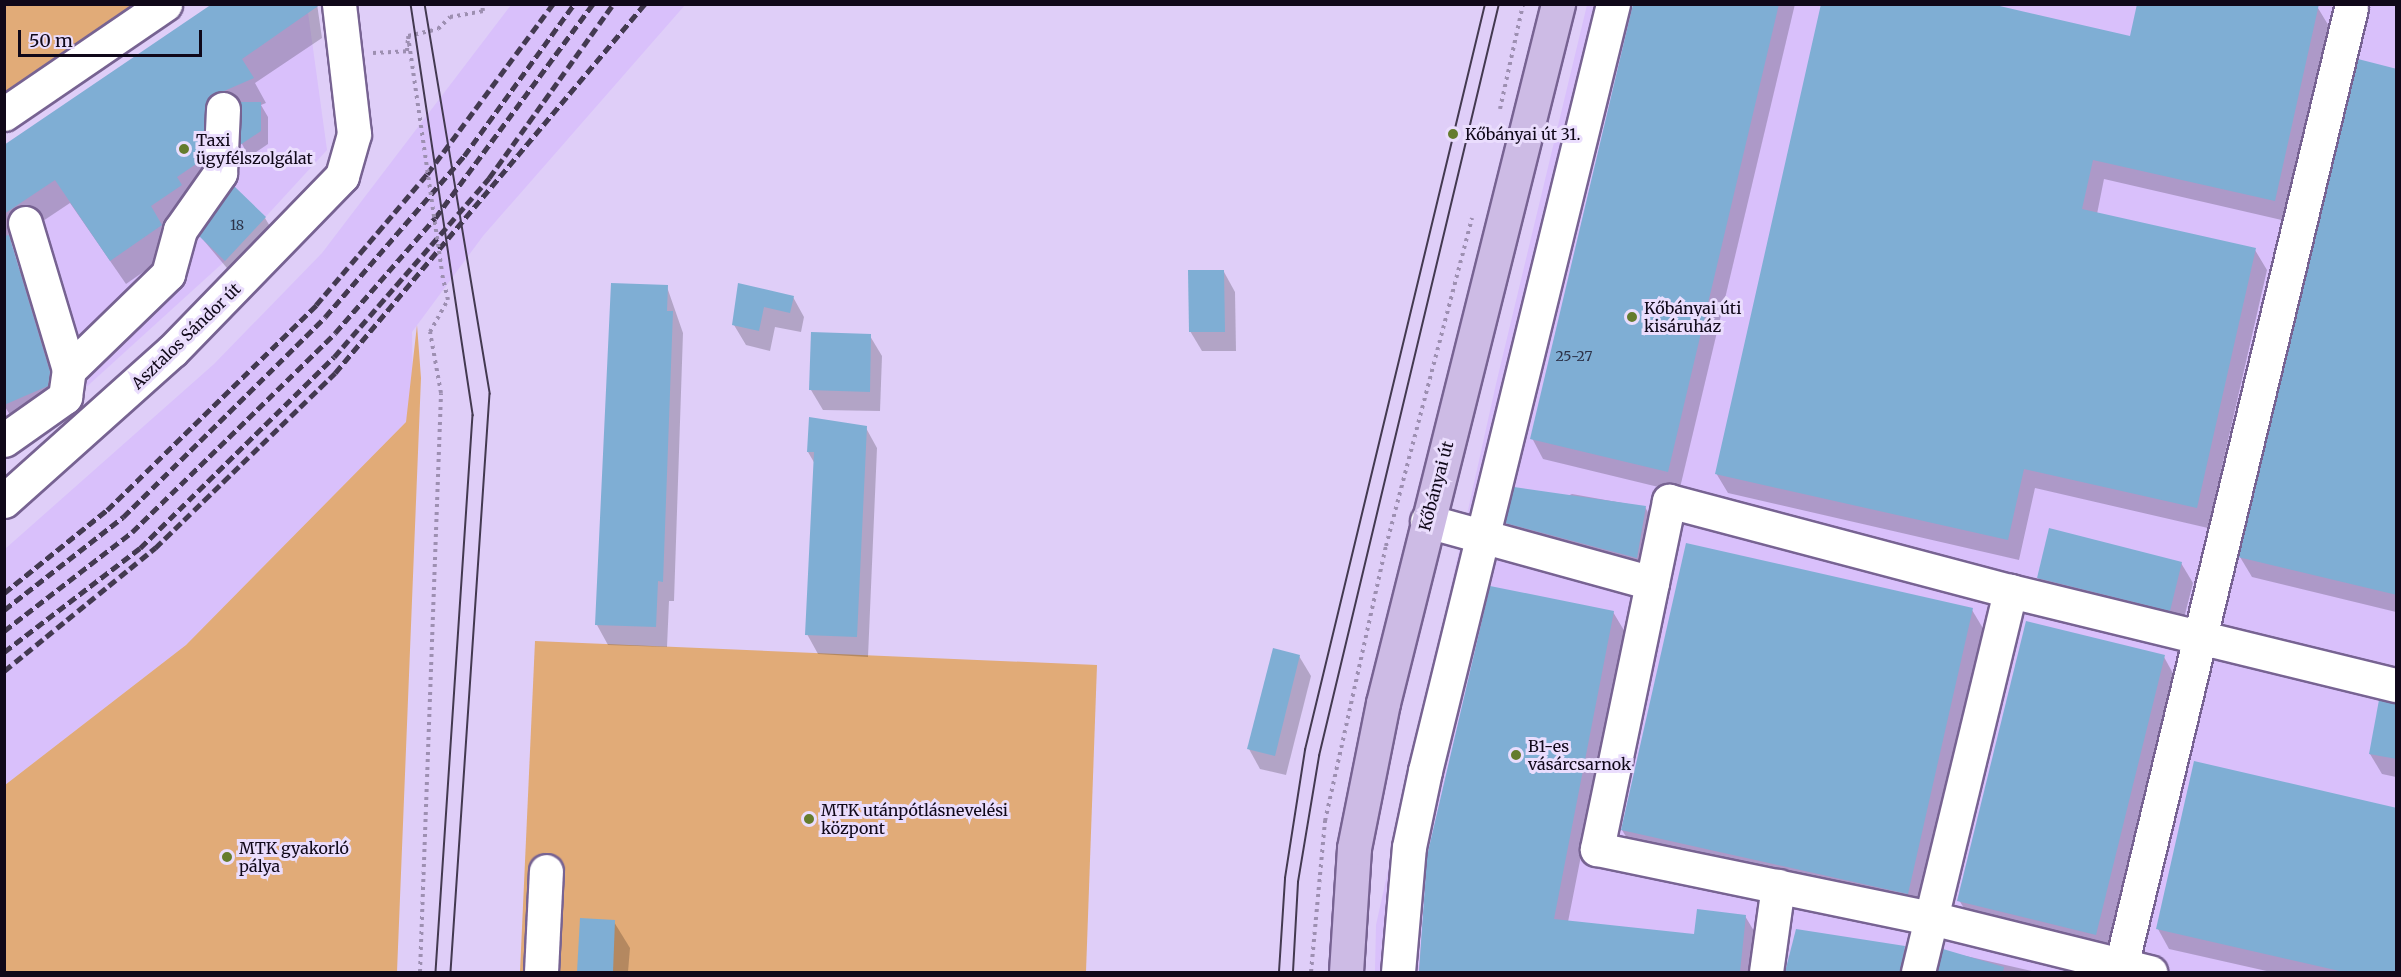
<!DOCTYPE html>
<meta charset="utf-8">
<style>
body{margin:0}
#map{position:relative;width:2401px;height:977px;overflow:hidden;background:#dfcef8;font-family:Merriweather,serif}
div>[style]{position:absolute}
.built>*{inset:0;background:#d9c0fb}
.green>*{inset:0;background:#e1ab78}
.shadow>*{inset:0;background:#0003}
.building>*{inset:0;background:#7faed4}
.path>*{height:4px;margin-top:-2px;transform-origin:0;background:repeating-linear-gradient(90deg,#9d8fb1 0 3px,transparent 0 7.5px)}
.roads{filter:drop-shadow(2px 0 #776392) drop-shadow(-2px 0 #776392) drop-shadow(0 2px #776392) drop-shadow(0 -2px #776392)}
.minor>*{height:33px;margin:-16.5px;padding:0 16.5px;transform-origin:16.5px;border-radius:16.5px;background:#fff}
.major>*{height:33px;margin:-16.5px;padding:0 16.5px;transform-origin:16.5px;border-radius:16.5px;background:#cdbbe5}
.tram>*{height:1.5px;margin:-0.75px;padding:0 0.75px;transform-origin:0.75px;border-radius:0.75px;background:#433950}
.rail>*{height:4.5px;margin-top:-2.25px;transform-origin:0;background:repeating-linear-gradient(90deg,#433950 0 9px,transparent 0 13.5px)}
.path-bridge>*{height:4px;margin-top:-2px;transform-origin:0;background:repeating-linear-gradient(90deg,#9d8fb1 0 3px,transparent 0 7.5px)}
.dots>*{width:16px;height:16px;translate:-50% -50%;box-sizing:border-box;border:3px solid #eaddfd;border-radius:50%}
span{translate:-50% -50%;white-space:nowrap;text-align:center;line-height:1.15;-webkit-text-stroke:6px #eaddfd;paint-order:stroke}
.number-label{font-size:14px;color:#2c3248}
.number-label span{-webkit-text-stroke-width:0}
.poi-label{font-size:16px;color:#100819}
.left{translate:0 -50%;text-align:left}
.street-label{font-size:16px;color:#100819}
.frame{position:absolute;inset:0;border:6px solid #100819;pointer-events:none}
.scale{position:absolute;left:18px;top:30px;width:184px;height:27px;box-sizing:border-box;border:3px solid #100819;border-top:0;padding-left:8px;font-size:18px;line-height:21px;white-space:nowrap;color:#100819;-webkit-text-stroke:4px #eaddfd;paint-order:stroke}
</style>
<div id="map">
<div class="built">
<div style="clip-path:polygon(307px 5px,327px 150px,225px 261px,5px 461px,5px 145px)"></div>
<div style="clip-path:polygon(511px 5px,685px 5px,483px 236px,412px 332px,413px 389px,406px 422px,186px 645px,5px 785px,5px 549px,214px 364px,322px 253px)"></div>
<div style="clip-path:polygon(1587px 5px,2396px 5px,2396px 972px,1375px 972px,1376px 925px,1496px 384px)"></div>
</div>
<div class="green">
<div style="clip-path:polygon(5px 5px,141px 5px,5px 96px)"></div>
<div style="clip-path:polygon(417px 325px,421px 378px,397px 972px,5px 972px,5px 785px,186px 645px,406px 422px)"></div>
<div style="clip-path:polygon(535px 641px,1097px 665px,1086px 972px,520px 972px)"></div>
</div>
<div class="shadow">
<div style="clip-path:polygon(317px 4px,322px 38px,255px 83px,266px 103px,261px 105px,268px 117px,268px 144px,249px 157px,242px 144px,242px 114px,221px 123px,175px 250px,126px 284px,70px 203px,4px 247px,4px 147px)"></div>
<div style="clip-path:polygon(1634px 4px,1795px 4px,1679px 492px,1543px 459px,1532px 438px)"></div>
<div style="clip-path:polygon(2318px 8px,2330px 28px,2286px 221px,2104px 179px,2097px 214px,2255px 250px,2267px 270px,2208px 528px,2035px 488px,2019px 560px,1728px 493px,1716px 473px,2131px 38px)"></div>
<div style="clip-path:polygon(2396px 70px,2396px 612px,2252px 577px,2240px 557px)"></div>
<div style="clip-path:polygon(234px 188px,265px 218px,277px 238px,237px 280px,200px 236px)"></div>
<div style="clip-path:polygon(16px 264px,28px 284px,61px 393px,16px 425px,4px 405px)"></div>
<div style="clip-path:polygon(1224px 272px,1235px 292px,1236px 351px,1202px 351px,1190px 331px)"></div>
<div style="clip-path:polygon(739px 284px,793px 297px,804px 317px,801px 332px,775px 327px,770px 351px,746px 345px,734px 325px)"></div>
<div style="clip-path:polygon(667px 287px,683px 333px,674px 601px,669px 601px,667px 647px,608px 645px,597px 625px)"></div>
<div style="clip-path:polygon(870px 336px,882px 356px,880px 411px,823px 410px,811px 390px)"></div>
<div style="clip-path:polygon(866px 428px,877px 448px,868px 657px,818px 654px,807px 634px,815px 464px,808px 452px)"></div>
<div style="clip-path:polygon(1572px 494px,1645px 507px,1657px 528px,1648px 577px,1518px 543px,1507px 523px)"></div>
<div style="clip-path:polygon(2181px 563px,2193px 583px,2181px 630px,2050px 598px,2038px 578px)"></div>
<div style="clip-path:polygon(1972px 610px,1984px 630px,1919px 914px,1634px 850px,1622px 830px)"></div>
<div style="clip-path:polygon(1613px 612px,1625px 632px,1568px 922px,1695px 936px,1745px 916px,1757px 936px,1753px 972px,1419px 972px,1428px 856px)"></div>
<div style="clip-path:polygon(1299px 656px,1311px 676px,1286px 775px,1260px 769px,1249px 749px)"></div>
<div style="clip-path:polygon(2164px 657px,2175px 677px,2107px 954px,1971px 920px,1959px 900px)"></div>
<div style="clip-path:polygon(2396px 704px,2396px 777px,2382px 774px,2370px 754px)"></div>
<div style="clip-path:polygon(2396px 809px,2396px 972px,2271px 972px,2169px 949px,2158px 929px)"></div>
<div style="clip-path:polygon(582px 920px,614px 922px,630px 948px,628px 972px,579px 972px)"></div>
<div style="clip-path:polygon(1797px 931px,1904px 947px,1915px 972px,1787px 972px)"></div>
<div style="clip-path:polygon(1944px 951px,2036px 972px,1937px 972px)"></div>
</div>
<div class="building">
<div style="clip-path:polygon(212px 4px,321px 4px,242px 59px,254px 78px,208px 98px,202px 160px,177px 177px,182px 185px,151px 206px,162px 225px,110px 261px,55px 180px,4px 214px,4px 145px)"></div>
<div style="clip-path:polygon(1633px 4px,1779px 4px,1668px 472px,1530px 439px)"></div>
<div style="clip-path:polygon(1821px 4px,1991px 4px,2130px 36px,2137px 4px,2319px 4px,2275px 201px,2093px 160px,2082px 209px,2256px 248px,2197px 508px,2024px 469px,2008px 540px,1715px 474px)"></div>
<div style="clip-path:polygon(2358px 59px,2397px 69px,2397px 595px,2238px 557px)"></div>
<div style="clip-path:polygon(240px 102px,261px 102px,261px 131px,240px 145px)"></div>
<div style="clip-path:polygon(234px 186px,266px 217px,225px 261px,199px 236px)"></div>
<div style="clip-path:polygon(9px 235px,50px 372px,48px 386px,4px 405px,4px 236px)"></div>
<div style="clip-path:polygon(1188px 270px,1224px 270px,1225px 332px,1189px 332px)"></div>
<div style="clip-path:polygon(611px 283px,668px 285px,667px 311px,673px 311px,663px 582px,658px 581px,656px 627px,595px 625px)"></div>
<div style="clip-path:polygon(738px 283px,794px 296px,790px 313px,764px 307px,759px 331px,732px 325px)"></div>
<div style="clip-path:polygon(811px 332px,871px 334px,870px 392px,809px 390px)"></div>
<div style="clip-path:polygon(809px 417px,867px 426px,857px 637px,805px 635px,814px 452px,807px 452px)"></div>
<div style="clip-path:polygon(1514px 487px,1646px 506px,1637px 558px,1505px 523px)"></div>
<div style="clip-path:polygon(2049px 528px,2182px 562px,2170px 611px,2037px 578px)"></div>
<div style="clip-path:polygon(1686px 543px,1973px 608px,1908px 894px,1621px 830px)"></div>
<div style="clip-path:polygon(1490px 586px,1614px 611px,1554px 919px,1694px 934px,1697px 909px,1746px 915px,1740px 972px,1419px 972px,1427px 856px)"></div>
<div style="clip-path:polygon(2026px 621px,2165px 655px,2096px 935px,1957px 901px)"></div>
<div style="clip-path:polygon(1273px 648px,1300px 655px,1275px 756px,1247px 749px)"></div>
<div style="clip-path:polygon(2379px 700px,2397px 703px,2397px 759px,2369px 754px)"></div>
<div style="clip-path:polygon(2194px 761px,2397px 808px,2397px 972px,2344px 972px,2156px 929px)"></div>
<div style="clip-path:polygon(580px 918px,615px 920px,613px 972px,577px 972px)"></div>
<div style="clip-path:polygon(1796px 929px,1905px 946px,1900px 972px,1785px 972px)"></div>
<div style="clip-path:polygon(1943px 949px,2004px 967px,2003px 972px,1937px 972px)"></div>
</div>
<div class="path">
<div style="left:373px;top:53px;width:34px;rotate:-3deg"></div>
<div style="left:407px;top:51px;width:15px;rotate:-86deg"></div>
<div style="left:408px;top:36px;width:31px;rotate:-13deg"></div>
<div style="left:438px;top:29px;width:17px;rotate:-45deg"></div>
<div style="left:450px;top:17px;width:34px;rotate:-10deg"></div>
<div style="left:483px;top:11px;width:7px;rotate:-98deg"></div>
<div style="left:1500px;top:109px;width:107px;rotate:-77.6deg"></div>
<div style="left:420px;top:972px;width:579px;rotate:-87.92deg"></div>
<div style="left:441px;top:393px;width:62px;rotate:-100.2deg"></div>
<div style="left:430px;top:332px;width:37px;rotate:-61deg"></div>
<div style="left:448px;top:300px;width:28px;rotate:-103deg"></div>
<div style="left:1311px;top:972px;width:152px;rotate:-84.7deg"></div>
<div style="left:1325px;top:821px;width:282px;rotate:-77.5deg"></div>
<div style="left:1386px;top:546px;width:339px;rotate:-75.3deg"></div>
</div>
<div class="roads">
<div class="minor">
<div style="left:4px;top:114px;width:195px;rotate:-34.3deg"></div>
<div style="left:25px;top:223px;width:153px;rotate:73.3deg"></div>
<div style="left:4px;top:440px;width:75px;rotate:-35.2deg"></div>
<div style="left:65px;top:397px;width:27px;rotate:-82deg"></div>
<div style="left:69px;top:370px;width:138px;rotate:-44.1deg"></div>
<div style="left:168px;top:274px;width:46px;rotate:-74.7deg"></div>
<div style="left:180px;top:230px;width:70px;rotate:-54.9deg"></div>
<div style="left:220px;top:173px;width:64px;rotate:-87.3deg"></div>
<div style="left:4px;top:501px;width:225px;rotate:-41.8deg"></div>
<div style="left:172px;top:351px;width:244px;rotate:-45.8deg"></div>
<div style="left:342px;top:176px;width:44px;rotate:-74.1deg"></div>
<div style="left:354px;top:134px;width:131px;rotate:-96.6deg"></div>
<div style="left:1427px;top:521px;width:233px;rotate:15.4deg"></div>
<div style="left:1652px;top:583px;width:272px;rotate:101.7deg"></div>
<div style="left:1597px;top:849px;width:341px;rotate:11.7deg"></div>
<div style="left:1931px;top:918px;width:226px;rotate:13.9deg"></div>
<div style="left:1652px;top:583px;width:84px;rotate:-78.3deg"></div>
<div style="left:1669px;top:501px;width:353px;rotate:14.8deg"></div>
<div style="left:2010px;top:591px;width:397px;rotate:13.7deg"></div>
<div style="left:2121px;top:966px;width:985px;rotate:-76.5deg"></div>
<div style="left:541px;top:972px;width:101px;rotate:-87.2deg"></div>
<div style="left:1398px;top:972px;width:125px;rotate:-85deg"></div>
<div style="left:1409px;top:847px;width:78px;rotate:-78.1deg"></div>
<div style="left:1425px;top:771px;width:790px;rotate:-76.23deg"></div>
<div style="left:1766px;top:972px;width:87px;rotate:-82.1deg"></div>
<div style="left:1918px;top:972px;width:392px;rotate:-76.4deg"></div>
</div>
<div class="major">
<div style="left:1346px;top:972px;width:124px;rotate:-86.3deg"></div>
<div style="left:1354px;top:848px;width:148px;rotate:-78.7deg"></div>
<div style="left:1383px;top:703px;width:721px;rotate:-75.94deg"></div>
</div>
</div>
<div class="tram">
<div style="left:411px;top:4px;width:416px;rotate:81.4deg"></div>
<div style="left:473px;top:415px;width:558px;rotate:93.8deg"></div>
<div style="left:425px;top:4px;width:395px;rotate:80.5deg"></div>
<div style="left:490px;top:394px;width:579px;rotate:93.86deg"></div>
<div style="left:1279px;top:972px;width:94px;rotate:-86.3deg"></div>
<div style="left:1285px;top:878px;width:130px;rotate:-81.1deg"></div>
<div style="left:1305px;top:750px;width:767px;rotate:-76.43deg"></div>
<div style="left:1293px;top:972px;width:90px;rotate:-86.8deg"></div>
<div style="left:1298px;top:882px;width:128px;rotate:-80.5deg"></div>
<div style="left:1319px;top:756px;width:773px;rotate:-76.54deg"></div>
</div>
<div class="rail">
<div style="left:4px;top:593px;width:132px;rotate:-38.9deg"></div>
<div style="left:107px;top:510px;width:293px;rotate:-44.4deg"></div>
<div style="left:316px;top:305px;width:172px;rotate:-49.7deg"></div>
<div style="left:427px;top:174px;width:212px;rotate:-53.5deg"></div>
<div style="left:4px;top:610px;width:151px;rotate:-38deg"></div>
<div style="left:123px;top:517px;width:284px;rotate:-44.7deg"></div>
<div style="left:325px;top:317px;width:213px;rotate:-49.2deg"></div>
<div style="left:464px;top:156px;width:188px;rotate:-54.1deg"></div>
<div style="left:4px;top:631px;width:162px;rotate:-37.7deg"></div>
<div style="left:132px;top:532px;width:284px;rotate:-44.4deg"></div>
<div style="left:335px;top:333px;width:152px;rotate:-49deg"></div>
<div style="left:435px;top:218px;width:266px;rotate:-53.6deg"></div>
<div style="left:4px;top:652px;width:171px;rotate:-37.4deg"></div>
<div style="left:140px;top:548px;width:272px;rotate:-44.6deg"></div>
<div style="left:334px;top:357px;width:237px;rotate:-49.1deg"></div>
<div style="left:489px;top:178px;width:214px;rotate:-54.5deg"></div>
<div style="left:4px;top:671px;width:195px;rotate:-39.2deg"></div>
<div style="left:155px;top:548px;width:251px;rotate:-44.2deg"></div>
<div style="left:335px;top:373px;width:482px;rotate:-50deg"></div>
</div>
<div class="path-bridge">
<div style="left:408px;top:36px;width:239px;rotate:81.8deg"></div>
</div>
<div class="dots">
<div style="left:1453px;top:134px;background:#657c2d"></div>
<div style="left:184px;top:149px;background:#657c2d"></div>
<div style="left:1632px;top:317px;background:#657c2d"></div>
<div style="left:1516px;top:755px;background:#657c2d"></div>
<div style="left:809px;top:819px;background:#657c2d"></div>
<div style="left:227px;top:857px;background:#657c2d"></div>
</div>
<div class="number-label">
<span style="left:237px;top:225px">18</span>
<span style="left:1574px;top:356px">25-27</span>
</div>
<div class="poi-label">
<span class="left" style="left:1465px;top:134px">Kőbányai út 31.</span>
<span class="left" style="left:196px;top:149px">Taxi<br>ügyfélszolgálat</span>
<span class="left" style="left:1644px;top:317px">Kőbányai úti<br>kisáruház</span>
<span class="left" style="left:1528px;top:755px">B1-es<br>vásárcsarnok</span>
<span class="left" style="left:821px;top:819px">MTK utánpótlásnevelési<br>központ</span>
<span class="left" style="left:239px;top:857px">MTK gyakorló<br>pálya</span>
</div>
<div class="street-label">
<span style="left:186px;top:336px;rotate:-44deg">Asztalos Sándor út</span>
<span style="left:1436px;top:486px;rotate:-75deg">Kőbányai út</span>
</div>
<div class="frame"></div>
<div class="scale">50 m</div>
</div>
